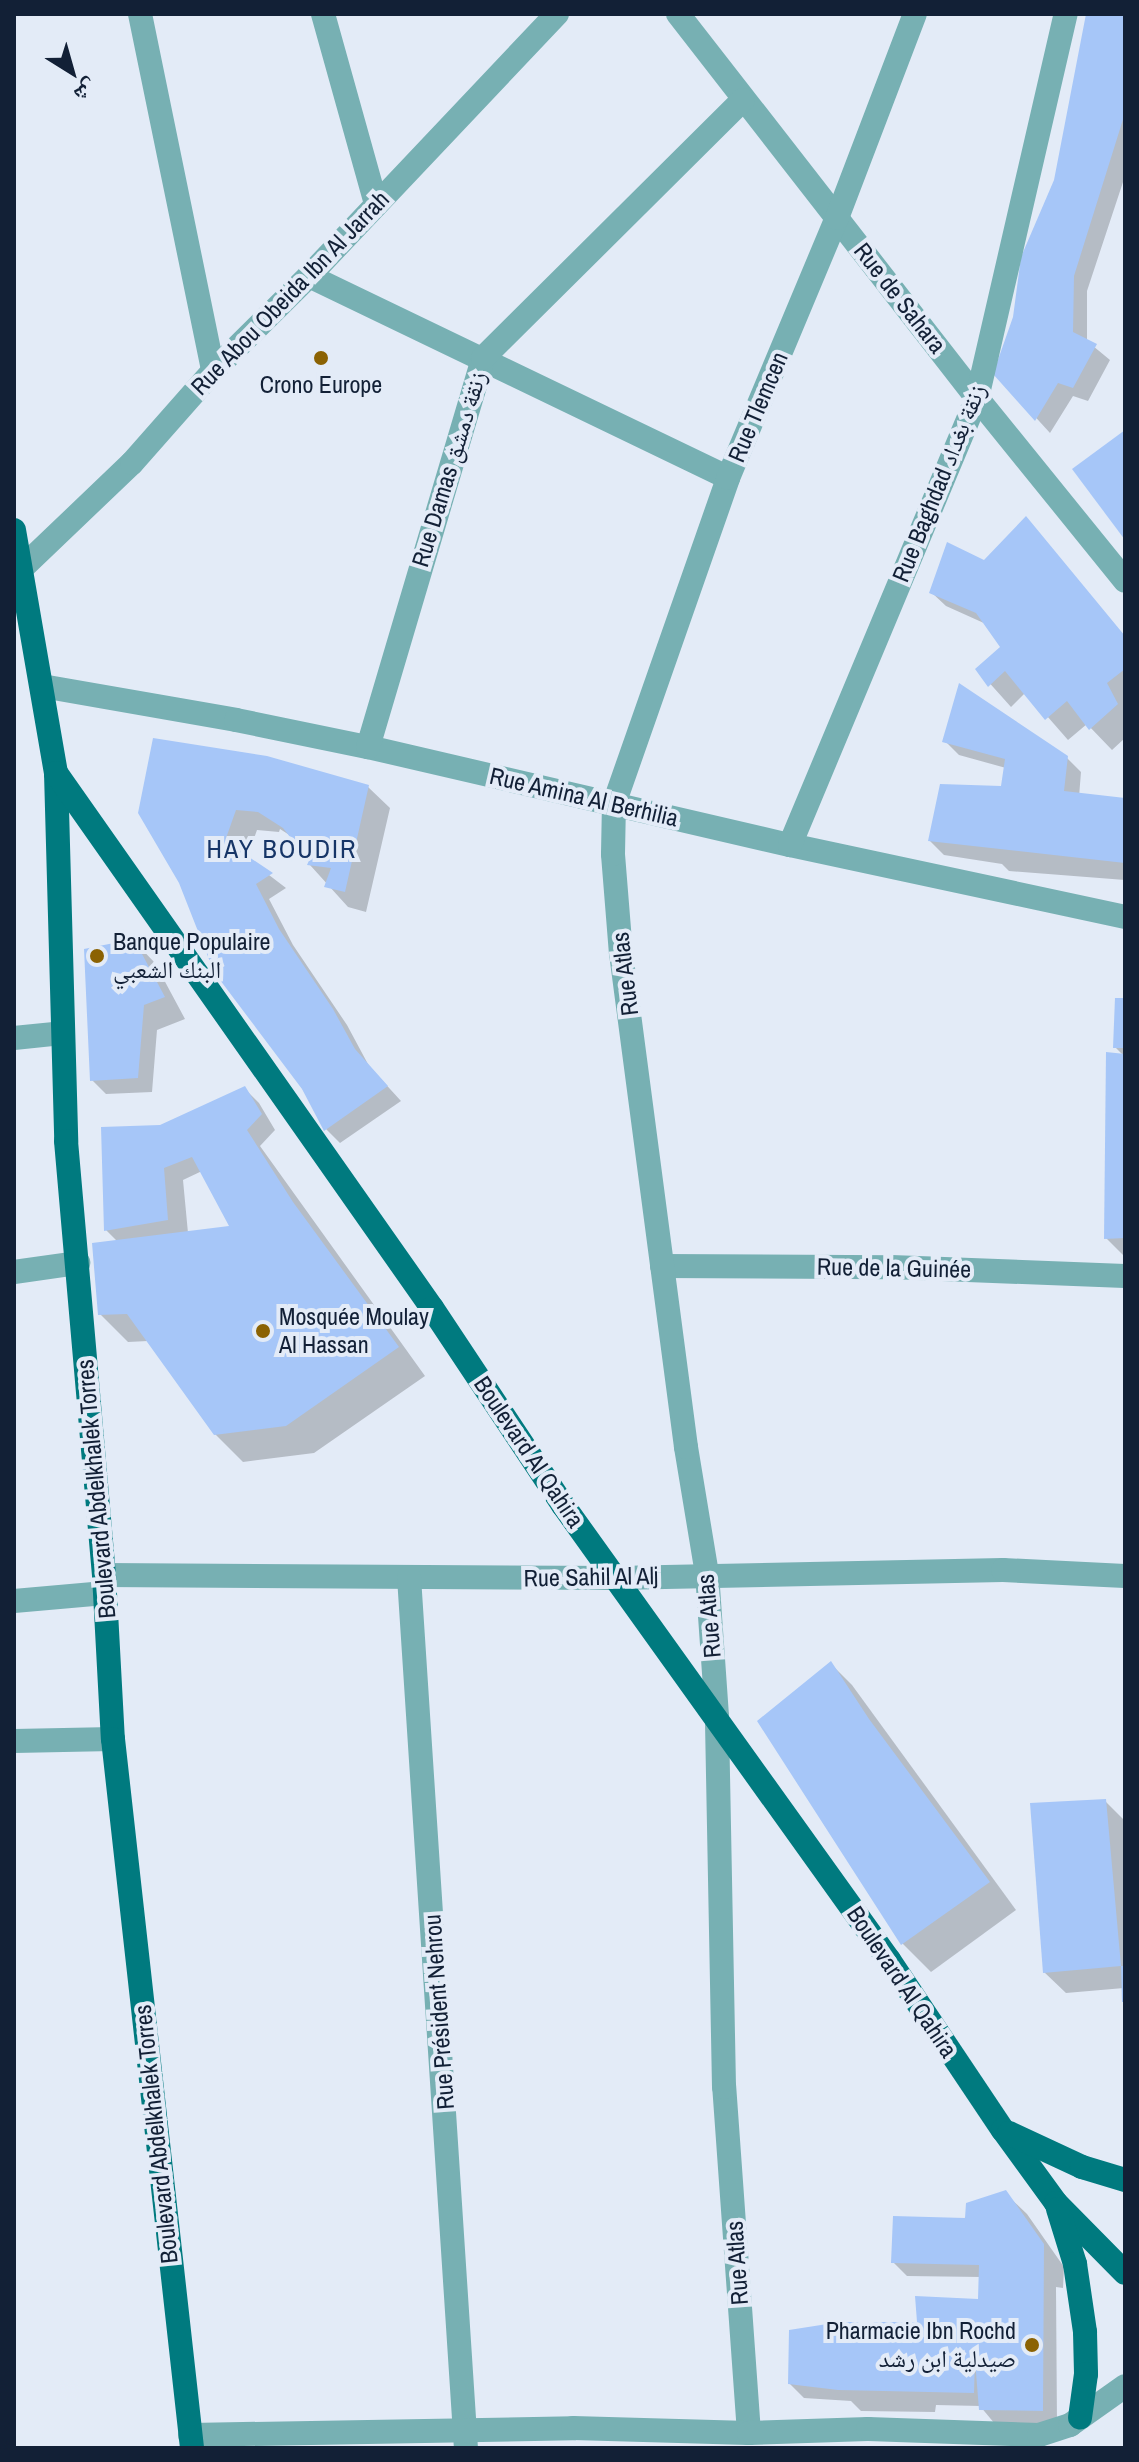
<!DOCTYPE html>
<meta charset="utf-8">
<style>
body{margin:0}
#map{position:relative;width:1139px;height:2462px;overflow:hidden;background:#e3ebf7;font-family:"Archivo Narrow","Noto Naskh Arabic",sans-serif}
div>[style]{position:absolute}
.shadow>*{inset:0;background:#0003}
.building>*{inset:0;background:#a6c6f8}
.minor>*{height:24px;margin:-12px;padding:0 12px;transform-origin:12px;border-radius:12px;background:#77b0b3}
.major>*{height:24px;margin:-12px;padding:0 12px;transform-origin:12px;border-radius:12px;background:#007a7f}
.dots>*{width:22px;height:22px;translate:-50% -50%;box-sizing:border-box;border:4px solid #e3ebf7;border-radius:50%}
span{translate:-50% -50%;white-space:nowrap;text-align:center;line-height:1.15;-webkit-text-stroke:8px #e3ebf7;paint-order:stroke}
.street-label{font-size:24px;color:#122036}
.poi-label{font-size:24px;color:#122036}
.left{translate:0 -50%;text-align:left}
.right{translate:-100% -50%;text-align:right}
.neighbourhood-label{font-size:26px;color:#163567;letter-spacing:2px}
.frame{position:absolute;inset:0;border:16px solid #122036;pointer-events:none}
.north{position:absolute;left:32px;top:32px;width:80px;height:80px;-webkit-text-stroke:6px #e3ebf7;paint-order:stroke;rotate:143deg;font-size:22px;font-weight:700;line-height:32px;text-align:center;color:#122036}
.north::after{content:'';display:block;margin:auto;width:28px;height:36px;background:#122036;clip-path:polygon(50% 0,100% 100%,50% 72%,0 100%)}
</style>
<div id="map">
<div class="shadow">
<div style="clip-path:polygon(1088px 14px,1125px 14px,1125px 176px,1087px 291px,1087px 341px,1110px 360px,1088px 401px,1073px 396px,1050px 433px,996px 374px,1056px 181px)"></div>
<div style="clip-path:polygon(1026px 519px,1125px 637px,1125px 738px,1112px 750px,1087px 724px,1068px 740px,1026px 692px,1011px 707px,977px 669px,1003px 647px,986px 624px,946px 606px,931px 592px,986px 563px)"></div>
<div style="clip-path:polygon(945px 741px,1067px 758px,1081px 772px,1079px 797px,1125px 803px,1125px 880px,1009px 871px,1002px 864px,944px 855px,930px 841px,1003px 788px,1006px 768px,959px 755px)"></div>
<div style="clip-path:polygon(368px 787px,390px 808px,366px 912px,348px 907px,310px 865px,312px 858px,294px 838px,280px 829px,279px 832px,257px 830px,247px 858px,286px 888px,269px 899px,293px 945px,347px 1025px,369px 1066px,401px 1101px,340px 1143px,326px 1129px,140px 813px)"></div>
<div style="clip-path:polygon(134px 941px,155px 963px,185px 1019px,157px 1030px,152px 1092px,106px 1094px,92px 1080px)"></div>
<div style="clip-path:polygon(1125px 1000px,1125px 1257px,1106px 1238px,1124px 1056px,1115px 1047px)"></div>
<div style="clip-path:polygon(evenodd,245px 1089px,259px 1103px,275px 1130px,260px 1146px,425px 1376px,314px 1453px,243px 1462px,215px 1434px,148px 1341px,128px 1342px,100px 1314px,118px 1242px,106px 1230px,161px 1127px,245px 1089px,202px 1171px,232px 1228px,188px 1233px,183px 1180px,202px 1171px)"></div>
<div style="clip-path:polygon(831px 1664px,852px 1685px,1016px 1910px,931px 1972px,903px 1944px,824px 1824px)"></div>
<div style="clip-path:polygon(1105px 1801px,1125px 1821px,1125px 2027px,1124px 1988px,1066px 1993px,1044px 1972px)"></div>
<div style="clip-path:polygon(1005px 2193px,1027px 2214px,1064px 2267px,1063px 2288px,1056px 2287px,1057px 2425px,995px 2424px,980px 2406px,936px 2405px,935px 2412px,861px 2411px,851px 2401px,804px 2398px,790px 2384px,916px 2324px,980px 2301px,981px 2277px,907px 2276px,893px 2262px)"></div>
</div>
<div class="building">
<div style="clip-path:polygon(1086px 14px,1125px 14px,1125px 113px,1074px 276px,1073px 332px,1097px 344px,1073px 388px,1058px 383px,1035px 421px,993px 374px,1013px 317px,1021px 257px,1054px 180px)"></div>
<div style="clip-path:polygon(1125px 430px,1125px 540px,1072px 469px)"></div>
<div style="clip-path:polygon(1026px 516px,1125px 636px,1125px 669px,1107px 683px,1118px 704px,1089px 730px,1067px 701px,1045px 720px,1005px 671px,988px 687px,975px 669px,1000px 647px,976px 613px,929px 593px,947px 542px,984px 560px)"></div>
<div style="clip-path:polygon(959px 683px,1068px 756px,1064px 791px,1125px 798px,1125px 863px,928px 841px,940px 784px,1001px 786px,1005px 759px,942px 742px)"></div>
<div style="clip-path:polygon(153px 738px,267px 756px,369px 785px,345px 892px,324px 887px,331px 868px,307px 865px,314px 849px,300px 850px,283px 828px,258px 812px,236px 810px,225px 841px,273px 873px,256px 884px,279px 929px,333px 1009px,355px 1049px,388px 1086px,324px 1131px,302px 1089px,214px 972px,179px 883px,138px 813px)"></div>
<div style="clip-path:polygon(134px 939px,165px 997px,144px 1005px,138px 1078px,90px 1081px,84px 949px)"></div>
<div style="clip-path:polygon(1115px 998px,1125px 998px,1125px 1048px,1113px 1048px)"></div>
<div style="clip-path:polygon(1106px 1052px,1125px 1054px,1125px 1238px,1104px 1239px)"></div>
<div style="clip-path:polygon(245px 1086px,262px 1114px,247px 1130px,293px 1202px,399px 1347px,286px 1426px,214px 1435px,127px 1314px,98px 1315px,92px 1243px,229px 1226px,192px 1157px,164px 1168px,168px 1220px,104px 1231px,101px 1127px,160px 1125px)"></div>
<div style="clip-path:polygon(831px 1661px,869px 1719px,990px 1882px,901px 1945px,757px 1721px)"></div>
<div style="clip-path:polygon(1106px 1799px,1121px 1966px,1043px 1973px,1030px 1803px)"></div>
<div style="clip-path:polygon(1121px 1966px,1125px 1966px,1125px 2002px,1122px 2002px)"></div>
<div style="clip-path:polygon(1006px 2190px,1044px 2244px,1043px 2411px,979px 2410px,975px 2360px,974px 2393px,838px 2390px,788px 2384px,789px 2330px,840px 2322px,917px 2322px,915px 2296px,978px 2299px,979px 2265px,891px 2263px,893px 2216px,965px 2218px,966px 2203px)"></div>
</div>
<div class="minor">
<div style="left:140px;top:14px;width:364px;rotate:78.4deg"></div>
<div style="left:323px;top:14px;width:197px;rotate:74.4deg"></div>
<div style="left:678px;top:14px;width:487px;rotate:52.1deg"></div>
<div style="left:977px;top:398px;width:235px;rotate:51deg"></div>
<div style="left:309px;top:276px;width:465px;rotate:25.7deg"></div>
<div style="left:21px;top:569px;width:153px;rotate:-43.7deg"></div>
<div style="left:132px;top:463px;width:123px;rotate:-48.6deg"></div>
<div style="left:213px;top:371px;width:135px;rotate:-44.7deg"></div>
<div style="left:309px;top:276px;width:361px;rotate:-46.6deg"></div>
<div style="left:42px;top:686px;width:197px;rotate:9.9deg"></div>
<div style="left:236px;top:720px;width:135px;rotate:11.6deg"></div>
<div style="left:368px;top:747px;width:433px;rotate:13.1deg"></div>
<div style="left:790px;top:845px;width:343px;rotate:12.1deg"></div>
<div style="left:368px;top:747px;width:406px;rotate:-73.5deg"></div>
<div style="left:483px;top:358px;width:366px;rotate:-44.8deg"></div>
<div style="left:790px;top:845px;width:485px;rotate:-67.3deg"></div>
<div style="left:977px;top:398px;width:394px;rotate:-77deg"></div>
<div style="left:14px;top:1038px;width:48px;rotate:-5.9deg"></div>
<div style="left:662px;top:1266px;width:229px;rotate:0.3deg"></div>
<div style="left:891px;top:1267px;width:234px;rotate:2.2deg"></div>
<div style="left:14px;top:1272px;width:65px;rotate:-8deg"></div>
<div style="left:104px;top:1575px;width:512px;rotate:0.34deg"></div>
<div style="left:616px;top:1578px;width:387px;rotate:-1.2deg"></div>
<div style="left:1003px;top:1570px;width:122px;rotate:2.8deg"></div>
<div style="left:409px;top:1577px;width:873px;rotate:86.26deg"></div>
<div style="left:14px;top:1601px;width:91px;rotate:-5deg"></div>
<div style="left:14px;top:1741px;width:99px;rotate:-1.2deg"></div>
<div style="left:749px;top:2433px;width:347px;rotate:-94.1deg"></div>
<div style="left:724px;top:2087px;width:371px;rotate:-91.1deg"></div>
<div style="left:717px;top:1716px;width:142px;rotate:-94deg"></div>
<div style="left:707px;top:1574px;width:129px;rotate:-99.4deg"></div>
<div style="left:686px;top:1447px;width:497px;rotate:-97.5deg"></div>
<div style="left:621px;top:954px;width:100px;rotate:-94.6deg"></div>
<div style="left:613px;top:854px;width:50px;rotate:-88.9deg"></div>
<div style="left:614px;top:804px;width:345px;rotate:-70.7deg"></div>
<div style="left:728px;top:478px;width:282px;rotate:-67.3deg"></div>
<div style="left:837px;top:218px;width:218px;rotate:-69.1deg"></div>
<div style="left:190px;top:2435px;width:383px;rotate:-1deg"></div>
<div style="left:573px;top:2428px;width:176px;rotate:1.6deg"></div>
<div style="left:749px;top:2433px;width:119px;rotate:-1.9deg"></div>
<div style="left:868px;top:2429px;width:171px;rotate:2deg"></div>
<div style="left:1039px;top:2435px;width:33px;rotate:-18deg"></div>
<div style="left:1070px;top:2425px;width:67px;rotate:-35.3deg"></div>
</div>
<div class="major">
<div style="left:14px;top:530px;width:247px;rotate:80.2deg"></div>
<div style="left:56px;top:773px;width:368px;rotate:88.4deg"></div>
<div style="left:66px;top:1141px;width:436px;rotate:85deg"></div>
<div style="left:104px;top:1575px;width:164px;rotate:86.9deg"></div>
<div style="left:113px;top:1739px;width:713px;rotate:83.64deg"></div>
<div style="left:56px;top:773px;width:654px;rotate:54.9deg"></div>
<div style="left:432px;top:1308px;width:237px;rotate:56.4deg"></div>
<div style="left:563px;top:1505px;width:560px;rotate:54.38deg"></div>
<div style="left:889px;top:1960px;width:205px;rotate:56.2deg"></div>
<div style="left:1003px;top:2130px;width:90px;rotate:54deg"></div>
<div style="left:1056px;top:2203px;width:98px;rotate:45.4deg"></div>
<div style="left:1009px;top:2133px;width:81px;rotate:25deg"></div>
<div style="left:1082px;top:2167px;width:45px;rotate:16.8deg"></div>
<div style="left:1058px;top:2209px;width:58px;rotate:72.8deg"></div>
<div style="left:1075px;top:2264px;width:69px;rotate:81.6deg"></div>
<div style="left:1085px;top:2332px;width:42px;rotate:88.6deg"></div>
<div style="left:1086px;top:2374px;width:44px;rotate:97.8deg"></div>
</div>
<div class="dots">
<div style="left:321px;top:358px;background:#8b6203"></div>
<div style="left:97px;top:956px;background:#8b6203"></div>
<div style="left:263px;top:1331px;background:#8b6203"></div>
<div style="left:1032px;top:2345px;background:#8b6203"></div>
</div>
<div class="street-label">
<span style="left:290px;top:293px;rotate:-46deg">Rue Abou Obeida Ibn Al Jarrah</span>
<span style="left:900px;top:298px;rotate:52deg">Rue de Sahara</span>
<span style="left:758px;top:407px;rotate:-67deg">Rue Tlemcen</span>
<span style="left:449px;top:469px;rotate:-73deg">Rue Damas زنقة دمشق</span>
<span style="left:939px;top:483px;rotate:-68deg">Rue Baghdad زنقة بغداد</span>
<span style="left:584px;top:797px;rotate:13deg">Rue Amina Al Berhilia</span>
<span style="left:625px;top:974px;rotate:-97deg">Rue Atlas</span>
<span style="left:894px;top:1268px;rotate:1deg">Rue de la Guinée</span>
<span style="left:529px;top:1452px;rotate:56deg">Boulevard Al Qahira</span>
<span style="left:96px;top:1489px;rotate:-95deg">Boulevard Abdelkhalek Torres</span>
<span style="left:591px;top:1577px;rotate:-1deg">Rue Sahil Al Alj</span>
<span style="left:709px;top:1616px;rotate:-95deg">Rue Atlas</span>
<span style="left:902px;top:1982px;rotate:56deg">Boulevard Al Qahira</span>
<span style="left:439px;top:2012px;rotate:-94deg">Rue Président Nehrou</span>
<span style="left:156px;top:2134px;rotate:-96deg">Boulevard Abdelkhalek Torres</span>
<span style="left:737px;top:2263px;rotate:-94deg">Rue Atlas</span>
</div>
<div class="poi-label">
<span style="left:321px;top:385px">Crono Europe</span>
<span class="left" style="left:113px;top:956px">Banque Populaire<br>البنك الشعبي</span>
<span class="left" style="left:279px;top:1331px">Mosquée Moulay<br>Al Hassan</span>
<span class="right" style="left:1016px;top:2345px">Pharmacie Ibn Rochd<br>صيدلية ابن رشد</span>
</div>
<div class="neighbourhood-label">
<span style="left:282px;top:849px">HAY BOUDIR</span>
</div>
<div class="frame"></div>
<div class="north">ش</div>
</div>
